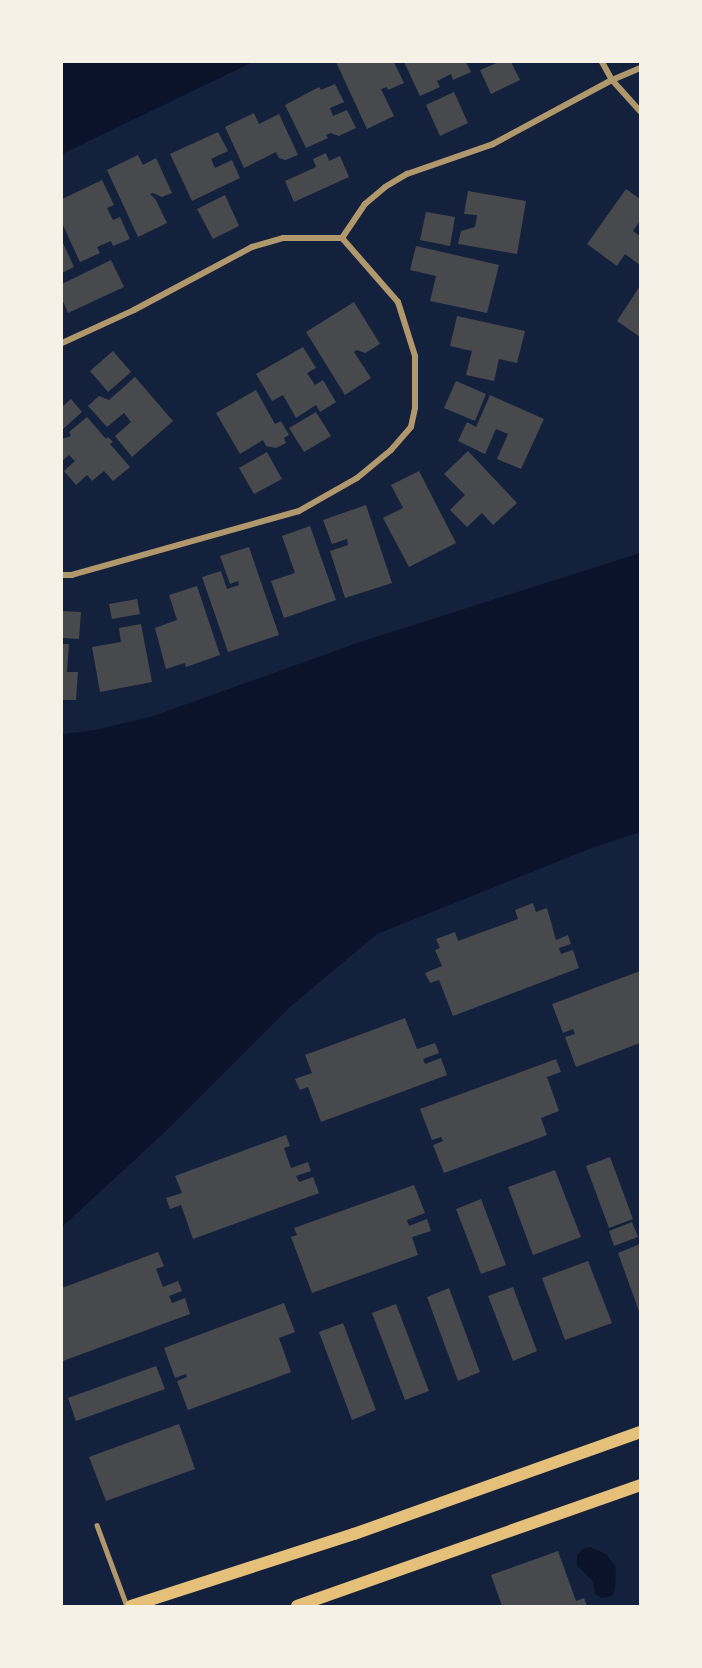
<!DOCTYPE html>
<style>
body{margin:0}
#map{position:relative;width:702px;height:1668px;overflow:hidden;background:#14213d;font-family:Commissioner,sans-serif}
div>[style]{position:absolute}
.water>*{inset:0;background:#0b132b}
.building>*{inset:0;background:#48494c}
.service>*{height:4.5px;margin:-2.25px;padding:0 2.25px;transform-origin:2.25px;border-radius:2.25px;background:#b1986c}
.minor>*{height:6px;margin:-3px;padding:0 3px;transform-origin:3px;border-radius:3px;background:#b1986c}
.secondary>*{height:12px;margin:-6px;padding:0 6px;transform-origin:6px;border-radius:6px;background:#e5c07b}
span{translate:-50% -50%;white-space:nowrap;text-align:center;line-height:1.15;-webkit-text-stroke:6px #f6f1e7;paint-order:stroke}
.frame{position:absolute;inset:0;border:63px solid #f6f1e7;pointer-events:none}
</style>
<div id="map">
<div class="water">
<div style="clip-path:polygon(62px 62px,253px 62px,62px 154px)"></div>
<div style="clip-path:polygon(640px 553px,640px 832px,589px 849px,377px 934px,291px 1006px,166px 1131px,62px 1227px,62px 734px,95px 730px,153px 716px,360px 642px)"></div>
<div style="clip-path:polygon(590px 1547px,606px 1554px,616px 1567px,615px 1590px,612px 1596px,602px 1598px,595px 1594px,593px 1581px,577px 1566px,577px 1555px,583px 1549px)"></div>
</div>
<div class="building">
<div style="clip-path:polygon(336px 62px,394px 62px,404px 83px,388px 90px,387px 87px,381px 89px,394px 116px,367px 129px)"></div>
<div style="clip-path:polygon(404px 62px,466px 62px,471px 72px,453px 80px,451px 74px,437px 81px,440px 87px,420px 96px)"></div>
<div style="clip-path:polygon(499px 62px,511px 62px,520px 80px,491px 94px,480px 70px)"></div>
<div style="clip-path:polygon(335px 84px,344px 102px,330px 108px,333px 116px,347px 110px,356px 128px,339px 136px,331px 133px,326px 135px,328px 138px,306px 148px,285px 105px,319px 87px,321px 90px)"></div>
<div style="clip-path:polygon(454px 92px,468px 123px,440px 136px,426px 105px)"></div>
<div style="clip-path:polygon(254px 113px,259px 124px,279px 114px,298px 155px,285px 160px,279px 158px,276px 152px,244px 168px,225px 127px)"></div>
<div style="clip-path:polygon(218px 132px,228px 151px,211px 159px,215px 168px,232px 160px,240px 178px,192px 201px,170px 154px)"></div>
<div style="clip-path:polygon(326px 153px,329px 161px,340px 156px,349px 177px,294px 202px,285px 181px,316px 167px,313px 159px)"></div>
<div style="clip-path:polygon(138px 155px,143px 165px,156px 158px,172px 193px,162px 197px,153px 193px,150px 194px,156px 200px,167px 223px,138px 237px,107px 170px)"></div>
<div style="clip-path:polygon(102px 180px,114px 205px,107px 208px,113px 220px,120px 217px,130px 239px,113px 246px,111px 241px,97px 247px,100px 253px,80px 262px,62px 223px,62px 199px)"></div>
<div style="clip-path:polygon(626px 189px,640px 199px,640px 221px,633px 231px,640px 236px,640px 265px,625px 254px,617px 266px,587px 244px)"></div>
<div style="clip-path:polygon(468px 191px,526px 201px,517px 254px,458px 244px,461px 231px,475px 227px,477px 215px,464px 214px)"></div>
<div style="clip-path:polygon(225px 195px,239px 226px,213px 239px,197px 209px)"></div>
<div style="clip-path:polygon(426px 212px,455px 217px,450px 246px,420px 240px)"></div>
<div style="clip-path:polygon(62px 241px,74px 267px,62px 273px)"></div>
<div style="clip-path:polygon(416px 246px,499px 265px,487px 313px,430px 301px,436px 276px,410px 270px)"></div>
<div style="clip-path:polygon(111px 260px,124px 287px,68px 313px,62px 299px,62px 284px)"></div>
<div style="clip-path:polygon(640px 286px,640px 337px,617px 321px)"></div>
<div style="clip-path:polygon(354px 302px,380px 344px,365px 353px,357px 350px,354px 352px,371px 378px,345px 395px,306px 332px)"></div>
<div style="clip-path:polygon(457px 316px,525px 331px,517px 363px,499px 359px,494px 381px,466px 375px,472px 351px,450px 346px)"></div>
<div style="clip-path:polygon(303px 347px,316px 368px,307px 373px,315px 385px,323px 380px,336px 402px,320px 412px,316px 405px,296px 418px,283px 395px,272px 401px,256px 374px)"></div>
<div style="clip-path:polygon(113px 351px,131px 372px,108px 392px,90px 371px)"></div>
<div style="clip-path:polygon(135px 377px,173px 421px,132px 457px,115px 436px,131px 422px,124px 413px,107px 427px,88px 406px,99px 396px,109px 400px)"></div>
<div style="clip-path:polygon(456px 381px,486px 394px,475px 421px,444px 408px)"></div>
<div style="clip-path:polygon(256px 390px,275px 424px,281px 421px,289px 435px,284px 438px,286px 443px,276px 448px,266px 446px,263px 440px,240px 454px,216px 413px)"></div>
<div style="clip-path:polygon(490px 395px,544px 419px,521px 469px,497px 459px,508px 434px,496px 429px,485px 454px,458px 441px,467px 422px,476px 427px)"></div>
<div style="clip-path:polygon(71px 399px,82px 412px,62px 430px,62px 407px)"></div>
<div style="clip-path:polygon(316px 412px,331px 436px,304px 452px,289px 428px)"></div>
<div style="clip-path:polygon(87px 417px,106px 439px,108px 437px,113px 442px,110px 444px,130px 467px,113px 481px,104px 471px,92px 481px,87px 475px,76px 485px,64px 471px,75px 461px,69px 455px,62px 461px,62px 439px,71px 436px,69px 432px)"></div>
<div style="clip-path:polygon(468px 451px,517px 503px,493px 525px,482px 513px,467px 527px,450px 510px,465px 495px,444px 474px)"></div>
<div style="clip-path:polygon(267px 452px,282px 479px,254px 494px,239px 468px)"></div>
<div style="clip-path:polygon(419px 471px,456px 543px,409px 567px,383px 518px,403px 508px,391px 485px)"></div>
<div style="clip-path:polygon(366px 505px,392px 583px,345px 598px,330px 551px,348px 545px,347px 539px,332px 544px,323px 520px)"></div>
<div style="clip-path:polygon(310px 526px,336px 600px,284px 618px,271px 581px,295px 573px,282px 536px)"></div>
<div style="clip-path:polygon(249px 547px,279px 635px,228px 652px,202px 577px,221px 571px,227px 589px,239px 585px,238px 581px,230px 584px,220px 556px)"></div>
<div style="clip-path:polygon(197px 586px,220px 655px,186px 667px,185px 663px,166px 669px,155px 628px,177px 620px,169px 595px)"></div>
<div style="clip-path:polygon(137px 599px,140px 614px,112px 619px,109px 604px)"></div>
<div style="clip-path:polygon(62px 611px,81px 612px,79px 639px,62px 638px)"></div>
<div style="clip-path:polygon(141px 624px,152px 682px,100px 692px,92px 647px,121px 642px,119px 628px)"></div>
<div style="clip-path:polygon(62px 644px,69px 644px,67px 672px,78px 672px,76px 700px,62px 700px)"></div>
<div style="clip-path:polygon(533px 903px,536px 912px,547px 908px,556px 940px,568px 935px,571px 944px,559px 948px,561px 954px,573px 950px,579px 968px,453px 1016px,439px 980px,430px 983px,425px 973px,442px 966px,435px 950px,440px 948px,436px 939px,455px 932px,458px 941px,518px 919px,515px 910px)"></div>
<div style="clip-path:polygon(640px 971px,640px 1043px,576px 1067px,565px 1037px,575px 1034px,573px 1029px,563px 1033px,552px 1004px)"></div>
<div style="clip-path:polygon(405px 1018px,417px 1049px,435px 1043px,439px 1053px,423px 1059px,425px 1064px,441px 1058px,447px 1075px,321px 1122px,308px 1087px,300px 1090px,295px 1079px,312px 1073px,305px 1055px)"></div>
<div style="clip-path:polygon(556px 1059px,561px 1072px,547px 1077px,559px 1111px,541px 1118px,547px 1135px,444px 1173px,433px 1145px,443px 1141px,441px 1137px,432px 1140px,420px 1109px)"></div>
<div style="clip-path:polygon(286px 1135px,290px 1146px,284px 1148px,291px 1168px,308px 1162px,311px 1171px,296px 1176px,299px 1182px,313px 1177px,319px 1193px,193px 1239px,181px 1205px,170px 1209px,166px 1198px,182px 1193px,175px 1176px)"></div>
<div style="clip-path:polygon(610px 1157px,633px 1219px,609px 1228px,586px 1166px)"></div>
<div style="clip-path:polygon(555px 1170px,581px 1237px,533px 1255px,508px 1187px)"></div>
<div style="clip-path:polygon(414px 1185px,425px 1213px,407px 1220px,409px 1226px,427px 1219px,431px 1231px,412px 1237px,418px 1255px,312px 1293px,291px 1237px,297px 1235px,294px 1228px)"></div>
<div style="clip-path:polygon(481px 1199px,506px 1265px,481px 1274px,456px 1209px)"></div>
<div style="clip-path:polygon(632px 1222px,638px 1237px,614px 1246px,609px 1231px)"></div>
<div style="clip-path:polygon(640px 1244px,640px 1314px,618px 1253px)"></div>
<div style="clip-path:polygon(158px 1252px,164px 1266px,156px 1269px,163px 1287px,178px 1281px,182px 1291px,169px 1296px,172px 1303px,185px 1298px,190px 1314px,63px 1361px,62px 1288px)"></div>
<div style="clip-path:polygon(588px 1261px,612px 1323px,565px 1340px,542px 1278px)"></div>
<div style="clip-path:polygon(513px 1287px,537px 1351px,513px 1361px,488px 1296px)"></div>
<div style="clip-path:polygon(449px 1288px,480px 1372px,458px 1381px,427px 1297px)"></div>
<div style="clip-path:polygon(284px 1303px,295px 1332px,279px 1338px,291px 1372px,188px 1410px,177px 1381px,187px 1377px,186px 1374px,175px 1378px,164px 1348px)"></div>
<div style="clip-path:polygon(396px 1304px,429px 1391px,405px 1400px,372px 1313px)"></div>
<div style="clip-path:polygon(343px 1323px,376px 1410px,352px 1420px,319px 1332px)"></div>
<div style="clip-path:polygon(156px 1366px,165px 1389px,76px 1421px,68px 1398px)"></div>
<div style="clip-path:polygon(179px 1424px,195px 1469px,106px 1501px,89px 1457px)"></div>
<div style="clip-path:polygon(558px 1551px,576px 1601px,584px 1598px,587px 1606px,502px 1606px,491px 1575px)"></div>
</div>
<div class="service">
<div style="left:97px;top:1525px;width:86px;rotate:69.7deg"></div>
</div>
<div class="minor">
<div style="left:602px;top:62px;width:21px;rotate:61deg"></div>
<div style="left:612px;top:80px;width:42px;rotate:47.9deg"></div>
<div style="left:342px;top:238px;width:41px;rotate:-55.9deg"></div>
<div style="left:365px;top:204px;width:26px;rotate:-40deg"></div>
<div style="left:385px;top:187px;width:26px;rotate:-31deg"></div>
<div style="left:407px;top:174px;width:91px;rotate:-19.2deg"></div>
<div style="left:493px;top:144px;width:135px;rotate:-28.3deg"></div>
<div style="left:612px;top:80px;width:30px;rotate:-23deg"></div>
<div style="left:62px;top:343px;width:79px;rotate:-24.6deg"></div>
<div style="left:134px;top:310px;width:134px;rotate:-28.1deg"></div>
<div style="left:252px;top:247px;width:32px;rotate:-16deg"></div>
<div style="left:283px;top:238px;width:59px"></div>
<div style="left:342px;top:238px;width:85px;rotate:48.8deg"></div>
<div style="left:398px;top:302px;width:57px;rotate:72.5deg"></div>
<div style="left:415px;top:356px;width:52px;rotate:90deg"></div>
<div style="left:415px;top:408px;width:19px;rotate:102deg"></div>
<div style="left:411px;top:427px;width:30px;rotate:131deg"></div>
<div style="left:391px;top:450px;width:44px;rotate:140.5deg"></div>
<div style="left:357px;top:478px;width:67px;rotate:150.4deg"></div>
<div style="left:299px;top:511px;width:236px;rotate:164.3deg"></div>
<div style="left:72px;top:575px;width:10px;rotate:180deg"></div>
</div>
<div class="secondary">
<div style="left:131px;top:1606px;width:234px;rotate:-17.9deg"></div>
<div style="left:354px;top:1534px;width:304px;rotate:-19.6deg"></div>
<div style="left:297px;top:1606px;width:364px;rotate:-19.4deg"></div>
</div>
<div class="frame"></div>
</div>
